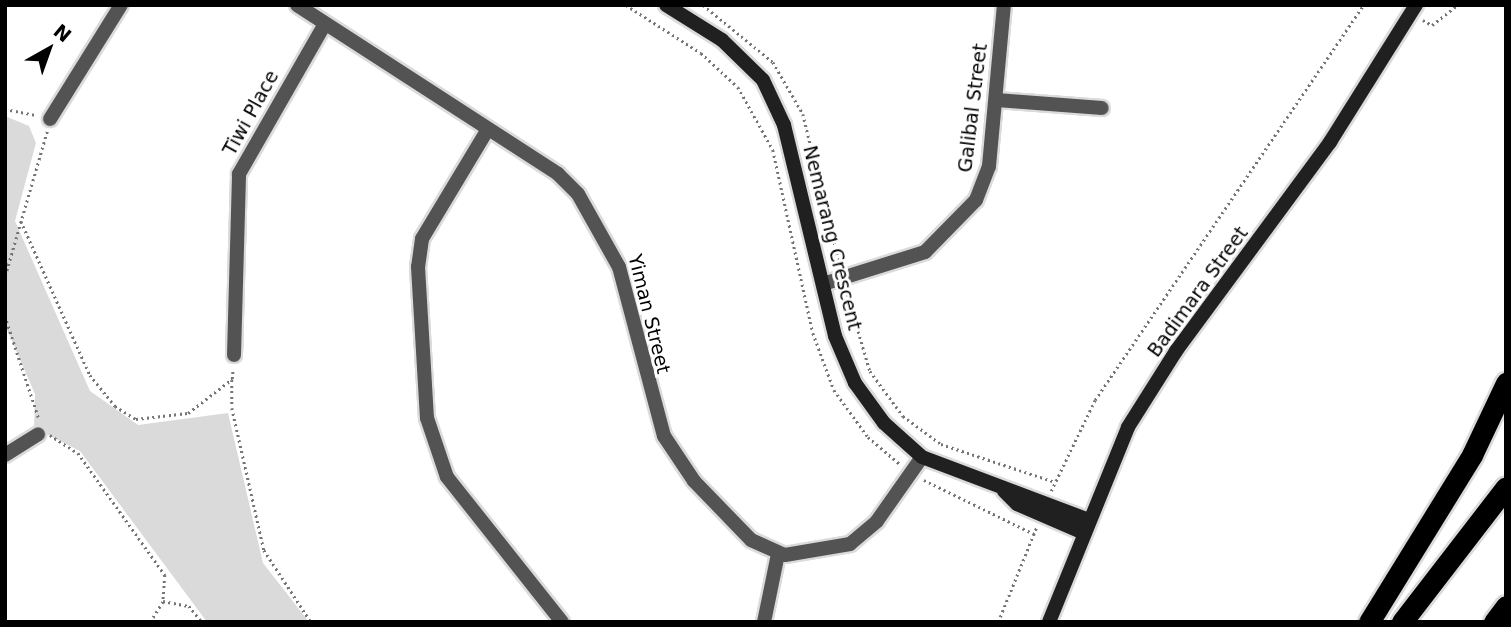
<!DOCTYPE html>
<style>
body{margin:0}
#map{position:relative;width:1511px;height:627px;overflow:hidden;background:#fff;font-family:"DejaVu Sans",sans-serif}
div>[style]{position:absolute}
.green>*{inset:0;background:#dadada}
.path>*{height:2.5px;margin-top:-1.25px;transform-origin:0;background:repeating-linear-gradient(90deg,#757575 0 2px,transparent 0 5.5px)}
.roads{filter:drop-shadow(2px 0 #dbdbdb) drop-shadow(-2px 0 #dbdbdb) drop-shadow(0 2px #dbdbdb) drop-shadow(0 -2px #dbdbdb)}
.street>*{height:14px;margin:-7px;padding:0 7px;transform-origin:7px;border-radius:7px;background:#535353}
.secondary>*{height:14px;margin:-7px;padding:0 7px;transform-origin:7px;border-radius:7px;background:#202020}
.highway>*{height:21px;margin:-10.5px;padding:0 10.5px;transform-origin:10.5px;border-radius:10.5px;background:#000}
span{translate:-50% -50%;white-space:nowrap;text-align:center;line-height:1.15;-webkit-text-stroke:6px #fff;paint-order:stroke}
.street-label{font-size:19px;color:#000}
.frame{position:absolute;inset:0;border:7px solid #000;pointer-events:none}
.north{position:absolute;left:14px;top:14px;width:70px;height:70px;-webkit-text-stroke:5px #fff;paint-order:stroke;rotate:40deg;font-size:19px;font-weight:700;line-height:28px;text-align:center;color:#000}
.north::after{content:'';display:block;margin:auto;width:24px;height:32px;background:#000;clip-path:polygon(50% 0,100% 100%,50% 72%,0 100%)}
</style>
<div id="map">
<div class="green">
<div style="clip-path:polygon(5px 116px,29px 126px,36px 143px,15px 221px,90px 391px,138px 425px,228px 413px,263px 563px,309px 622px,207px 622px,80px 451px,34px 428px,35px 394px,5px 325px)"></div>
</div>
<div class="path">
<div style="left:626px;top:5px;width:89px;rotate:32.6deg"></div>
<div style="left:701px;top:53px;width:50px;rotate:42.6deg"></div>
<div style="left:738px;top:87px;width:72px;rotate:60.9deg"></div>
<div style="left:773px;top:150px;width:187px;rotate:77.7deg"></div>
<div style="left:813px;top:333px;width:61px;rotate:69.8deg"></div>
<div style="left:834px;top:390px;width:58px;rotate:54.1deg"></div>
<div style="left:868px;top:437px;width:43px;rotate:40.3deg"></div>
<div style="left:703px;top:5px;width:90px;rotate:39.2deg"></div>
<div style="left:773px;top:62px;width:60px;rotate:60deg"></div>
<div style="left:803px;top:114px;width:156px;rotate:76.3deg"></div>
<div style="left:1423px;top:20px;width:10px;rotate:29deg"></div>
<div style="left:1432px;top:25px;width:33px;rotate:-38deg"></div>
<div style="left:5px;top:109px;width:32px;rotate:11deg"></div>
<div style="left:21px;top:221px;width:169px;rotate:65.9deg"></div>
<div style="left:90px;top:375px;width:40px;rotate:51deg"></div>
<div style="left:115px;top:406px;width:25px;rotate:32deg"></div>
<div style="left:136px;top:419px;width:52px;rotate:-6.6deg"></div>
<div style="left:188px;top:413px;width:56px;rotate:-37.7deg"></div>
<div style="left:232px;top:379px;width:11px;rotate:-85deg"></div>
<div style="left:5px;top:276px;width:151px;rotate:-73.8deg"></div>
<div style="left:846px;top:289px;width:85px;rotate:73.7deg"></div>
<div style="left:870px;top:371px;width:56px;rotate:53.7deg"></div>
<div style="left:903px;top:416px;width:47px;rotate:36.4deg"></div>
<div style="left:941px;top:444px;width:120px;rotate:18.4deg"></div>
<div style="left:5px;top:316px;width:108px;rotate:71.7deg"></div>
<div style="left:232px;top:380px;width:28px;rotate:90deg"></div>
<div style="left:232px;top:408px;width:146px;rotate:77.3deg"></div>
<div style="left:264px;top:550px;width:86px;rotate:56.9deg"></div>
<div style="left:50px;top:435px;width:33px;rotate:33deg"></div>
<div style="left:78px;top:453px;width:150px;rotate:54.5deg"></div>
<div style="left:165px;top:575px;width:26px;rotate:94deg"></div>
<div style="left:163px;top:601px;width:26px;rotate:11deg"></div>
<div style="left:189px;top:606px;width:21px;rotate:51deg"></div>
<div style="left:924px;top:480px;width:123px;rotate:26.1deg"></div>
<div style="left:1051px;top:491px;width:101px;rotate:-64.2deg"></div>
<div style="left:1095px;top:400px;width:477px;rotate:-55.8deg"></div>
<div style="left:150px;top:622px;width:25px;rotate:-58deg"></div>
<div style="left:998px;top:622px;width:104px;rotate:-67.9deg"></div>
</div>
<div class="roads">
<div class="street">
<div style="left:297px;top:5px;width:311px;rotate:32.9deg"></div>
<div style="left:558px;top:174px;width:28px;rotate:45deg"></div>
<div style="left:578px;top:194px;width:84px;rotate:60.7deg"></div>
<div style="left:619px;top:267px;width:175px;rotate:75.1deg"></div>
<div style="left:664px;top:436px;width:54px;rotate:56.3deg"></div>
<div style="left:694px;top:481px;width:82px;rotate:46deg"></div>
<div style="left:751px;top:540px;width:37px;rotate:24deg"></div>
<div style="left:785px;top:555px;width:66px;rotate:-9.6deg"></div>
<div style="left:850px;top:544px;width:35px;rotate:-40deg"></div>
<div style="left:877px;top:521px;width:78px;rotate:-54.9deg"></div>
<div style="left:997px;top:100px;width:105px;rotate:4.4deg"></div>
<div style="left:50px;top:119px;width:134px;rotate:-58.1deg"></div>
<div style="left:488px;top:129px;width:128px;rotate:121deg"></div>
<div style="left:422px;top:239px;width:28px;rotate:98deg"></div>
<div style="left:418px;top:267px;width:151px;rotate:86.6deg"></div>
<div style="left:427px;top:418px;width:62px;rotate:71.3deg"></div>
<div style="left:447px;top:477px;width:185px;rotate:51.6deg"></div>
<div style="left:823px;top:284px;width:107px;rotate:-17.4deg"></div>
<div style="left:925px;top:252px;width:73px;rotate:-45.6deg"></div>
<div style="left:976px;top:200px;width:36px;rotate:-69deg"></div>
<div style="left:989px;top:166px;width:162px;rotate:-84.7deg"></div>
<div style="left:234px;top:355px;width:181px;rotate:-88.4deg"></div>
<div style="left:239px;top:174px;width:173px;rotate:-60.2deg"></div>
<div style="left:5px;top:455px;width:39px;rotate:-32deg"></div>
<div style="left:764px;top:622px;width:69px;rotate:-78.4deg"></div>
</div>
<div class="secondary">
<div style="left:666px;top:5px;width:66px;rotate:32deg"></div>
<div style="left:722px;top:40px;width:57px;rotate:44.3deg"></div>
<div style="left:763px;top:80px;width:50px;rotate:65deg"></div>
<div style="left:784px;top:125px;width:217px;rotate:76.4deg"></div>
<div style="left:835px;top:336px;width:51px;rotate:66.9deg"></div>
<div style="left:855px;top:383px;width:49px;rotate:54.1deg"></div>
<div style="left:884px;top:423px;width:51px;rotate:41.8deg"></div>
<div style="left:922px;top:457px;width:178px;rotate:20.7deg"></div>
<div style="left:1004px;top:491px;width:18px;rotate:45deg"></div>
<div style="left:1017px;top:504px;width:73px;rotate:23.4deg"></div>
<div style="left:1049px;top:622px;width:210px;rotate:-67.9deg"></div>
<div style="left:1128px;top:427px;width:90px;rotate:-57.7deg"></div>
<div style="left:1176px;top:351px;width:260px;rotate:-53.6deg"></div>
<div style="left:1330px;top:142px;width:162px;rotate:-57.9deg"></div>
</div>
<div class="highway">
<div style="left:1369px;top:622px;width:196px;rotate:-58.3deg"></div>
<div style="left:1472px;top:455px;width:80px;rotate:-64.7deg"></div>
<div style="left:1402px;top:622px;width:170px;rotate:-52.4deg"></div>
<div style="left:1494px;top:622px;width:20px;rotate:-53deg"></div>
</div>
</div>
<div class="street-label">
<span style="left:973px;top:108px;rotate:-83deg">Galibal Street</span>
<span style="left:251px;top:113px;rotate:-61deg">Tiwi Place</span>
<span style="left:832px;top:238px;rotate:76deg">Nemarang Crescent</span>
<span style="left:1198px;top:292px;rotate:-54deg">Badimara Street</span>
<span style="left:649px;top:314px;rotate:76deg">Yiman Street</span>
</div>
<div class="frame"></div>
<div class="north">N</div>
</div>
